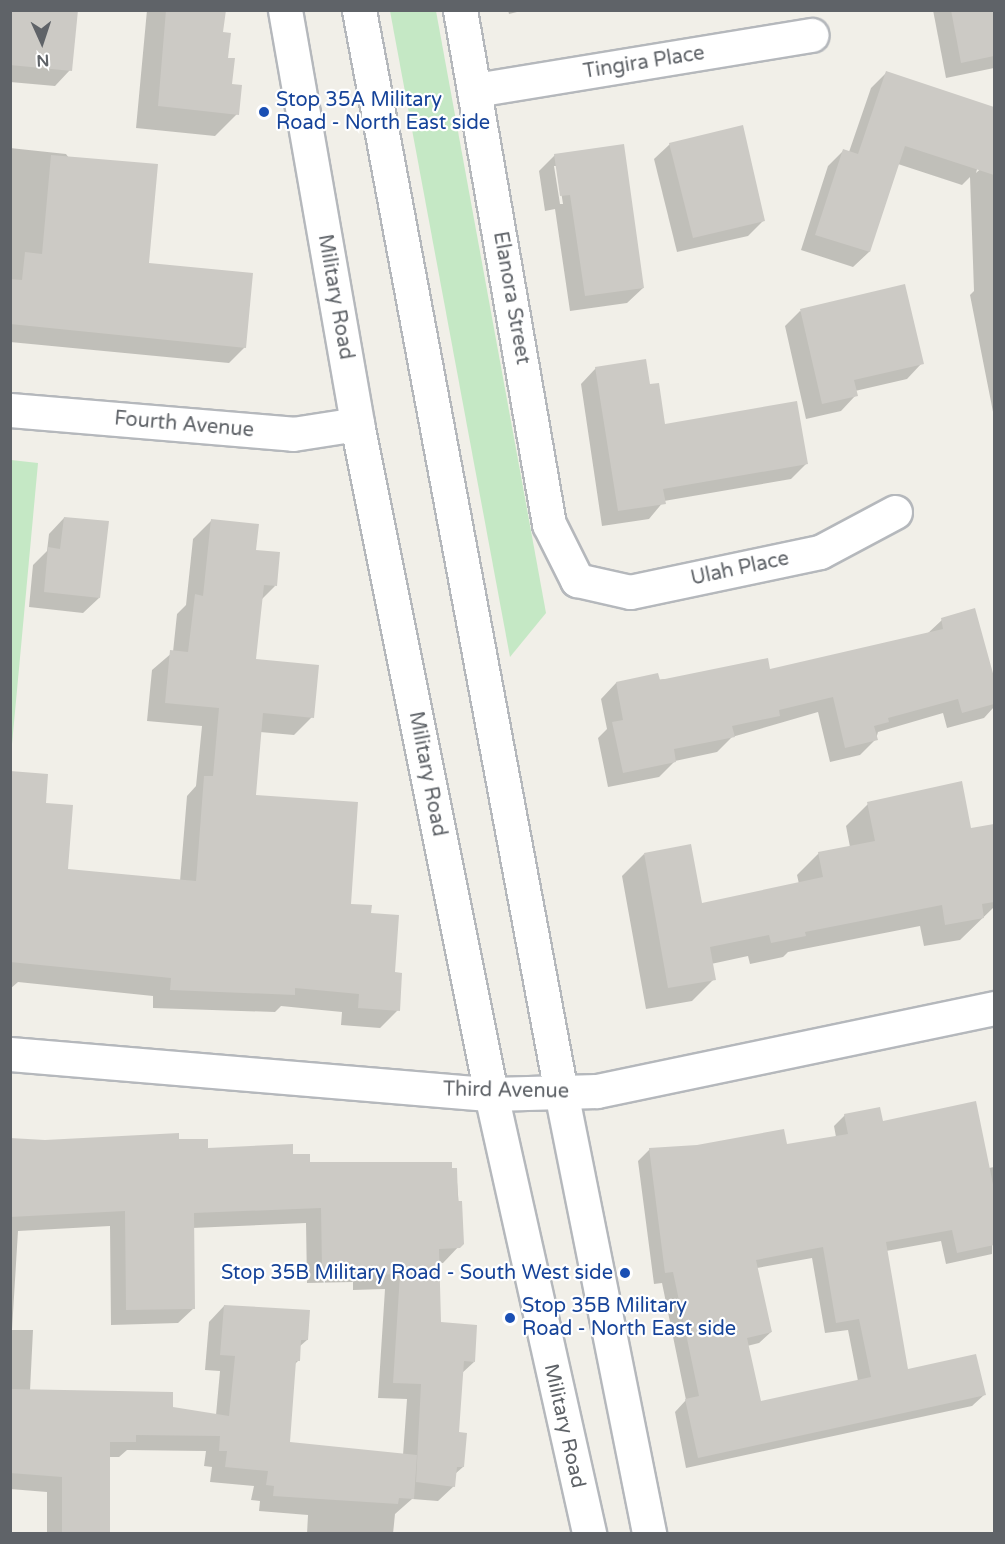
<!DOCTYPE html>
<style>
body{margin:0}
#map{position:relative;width:1005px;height:1544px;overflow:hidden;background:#f1efe8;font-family:"Varela Round",sans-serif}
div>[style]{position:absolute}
.green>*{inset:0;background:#c5e8c5}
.shadow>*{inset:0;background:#0003}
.building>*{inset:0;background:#cccac5}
.roads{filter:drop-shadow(2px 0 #b5b8bc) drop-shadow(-2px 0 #b5b8bc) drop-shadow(0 2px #b5b8bc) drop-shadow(0 -2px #b5b8bc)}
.street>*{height:33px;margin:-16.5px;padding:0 16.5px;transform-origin:16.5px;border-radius:16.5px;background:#fff}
.secondary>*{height:33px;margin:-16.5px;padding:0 16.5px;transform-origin:16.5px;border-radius:16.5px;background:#fff}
.dots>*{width:16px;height:16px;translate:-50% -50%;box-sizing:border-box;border:3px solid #fff;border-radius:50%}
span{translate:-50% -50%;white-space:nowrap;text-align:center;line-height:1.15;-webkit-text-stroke:4.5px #fff;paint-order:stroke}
.street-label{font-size:20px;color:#5f6368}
.transit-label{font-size:20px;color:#164399}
.left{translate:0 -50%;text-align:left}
.right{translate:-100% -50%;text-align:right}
.frame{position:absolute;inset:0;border:12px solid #5f6368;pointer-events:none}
.north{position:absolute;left:12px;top:12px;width:60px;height:60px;-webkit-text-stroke:4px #fff;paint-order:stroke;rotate:177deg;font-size:16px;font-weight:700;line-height:24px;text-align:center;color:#5f6368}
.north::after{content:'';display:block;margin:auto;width:21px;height:27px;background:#5f6368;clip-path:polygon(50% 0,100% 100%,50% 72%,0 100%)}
</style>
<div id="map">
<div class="green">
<div style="clip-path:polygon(390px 11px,436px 11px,546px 613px,510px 657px)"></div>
<div style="clip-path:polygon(11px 460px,38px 463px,11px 755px,10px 460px)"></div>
</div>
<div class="shadow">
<div style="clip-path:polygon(10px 10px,70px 70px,55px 86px,10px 82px)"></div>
<div style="clip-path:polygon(147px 10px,224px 10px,221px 33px,237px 114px,215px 136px,136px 128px)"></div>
<div style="clip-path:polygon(508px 10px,525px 10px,509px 14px)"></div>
<div style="clip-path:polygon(933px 10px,994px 10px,994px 68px,946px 78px)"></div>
<div style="clip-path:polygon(886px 73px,994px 109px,976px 173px,994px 157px,994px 417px,970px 295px,974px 291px,970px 177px,962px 185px,898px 164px,869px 252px,853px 267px,801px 250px,828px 166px,843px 151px,849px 152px,871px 88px)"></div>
<div style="clip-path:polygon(670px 144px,764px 220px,748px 236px,677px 252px,654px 159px)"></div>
<div style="clip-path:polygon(10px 148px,66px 154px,147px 264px,245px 347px,229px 363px,10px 342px)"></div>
<div style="clip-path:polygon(evenodd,555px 155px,643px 288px,627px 303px,570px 311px,555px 209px,545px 211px,539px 171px,555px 155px,554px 166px,557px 166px,563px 204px,560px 204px,554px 166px)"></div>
<div style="clip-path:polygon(800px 311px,922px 363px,907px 379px,855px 391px,856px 395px,841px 411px,806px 419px,785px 326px)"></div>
<div style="clip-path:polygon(596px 368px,648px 386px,664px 425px,807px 463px,791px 479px,664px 501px,649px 519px,602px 526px,581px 384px)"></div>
<div style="clip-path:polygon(64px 518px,99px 598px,83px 613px,29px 607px,33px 565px,47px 551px,49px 534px)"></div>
<div style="clip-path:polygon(212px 520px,254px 551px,275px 586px,261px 600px,255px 660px,312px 717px,294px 735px,260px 732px,255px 796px,350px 905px,370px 915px,393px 974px,398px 1010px,380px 1028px,341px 1025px,342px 1012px,281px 1006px,275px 1012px,153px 1008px,153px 996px,18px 982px,10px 989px,10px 772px,45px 804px,67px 871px,180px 881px,187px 796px,196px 786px,202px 726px,147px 721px,152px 670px,173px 652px,177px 614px,186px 605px,193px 539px)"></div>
<div style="clip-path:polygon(974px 610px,994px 682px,994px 707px,984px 718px,947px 728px,943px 713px,878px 732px,876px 739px,860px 755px,830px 762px,818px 712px,732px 737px,717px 752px,675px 761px,659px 777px,608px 787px,598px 738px,607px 729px,601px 699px,616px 683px,769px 671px,927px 634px,942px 620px)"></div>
<div style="clip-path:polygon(961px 782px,970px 830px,994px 825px,994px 907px,960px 940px,924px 946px,920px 926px,788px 952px,783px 957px,750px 964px,748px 956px,711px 964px,714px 979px,692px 1001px,646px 1009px,622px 876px,644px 854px,701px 905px,799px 884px,797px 875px,819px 853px,850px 847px,846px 826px,868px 804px)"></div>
<div style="clip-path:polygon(evenodd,845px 1115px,882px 1122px,989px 1168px,994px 1167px,992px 1254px,946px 1264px,941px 1241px,886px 1251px,906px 1370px,984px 1395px,972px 1406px,686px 1468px,675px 1412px,686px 1400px,662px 1283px,654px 1284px,638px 1161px,650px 1149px,786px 1146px,836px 1137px,834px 1126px,845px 1115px,812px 1258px,825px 1333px,848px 1330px,858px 1381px,760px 1402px,747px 1346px,759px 1343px,771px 1332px,757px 1268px,812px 1258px)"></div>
<div style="clip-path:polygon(evenodd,10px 1140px,178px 1141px,207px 1150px,292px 1155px,309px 1163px,456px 1170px,462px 1243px,443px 1263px,438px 1263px,440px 1324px,474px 1362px,461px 1374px,457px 1434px,463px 1467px,455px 1474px,454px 1486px,438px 1501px,412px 1499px,395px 1514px,393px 1534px,307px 1534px,308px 1515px,259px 1511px,260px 1501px,251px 1500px,254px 1486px,210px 1482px,212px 1467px,204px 1466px,206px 1451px,127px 1450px,119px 1457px,108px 1457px,110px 1533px,115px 1534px,47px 1534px,47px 1492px,10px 1489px,10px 1140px,306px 1223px,307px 1283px,353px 1282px,353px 1290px,385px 1289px,378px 1398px,407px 1399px,403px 1455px,288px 1444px,294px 1365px,298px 1361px,299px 1347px,307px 1340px,224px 1306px,209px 1322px,205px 1370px,220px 1371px,216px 1415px,30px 1391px,33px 1330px,12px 1330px,18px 1231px,110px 1226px,111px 1325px,178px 1323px,194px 1308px,192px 1228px,306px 1223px)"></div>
</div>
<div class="building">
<div style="clip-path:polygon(10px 10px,78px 10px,72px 71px,10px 65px)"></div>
<div style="clip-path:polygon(166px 10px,226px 10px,223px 32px,231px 33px,228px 58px,235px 58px,232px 84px,242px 85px,239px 115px,158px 106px)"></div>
<div style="clip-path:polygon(951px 10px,994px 10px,994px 56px,961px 63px)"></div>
<div style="clip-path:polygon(886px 71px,994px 107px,994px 175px,905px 146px,870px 252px,815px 235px,843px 149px,858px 154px)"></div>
<div style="clip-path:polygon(743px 125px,765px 221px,693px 238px,669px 143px)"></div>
<div style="clip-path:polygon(624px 144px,644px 288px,585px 296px,570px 195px,560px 196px,554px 154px)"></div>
<div style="clip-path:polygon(51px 155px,158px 164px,149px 263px,253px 273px,246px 348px,10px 324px,10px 279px,22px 280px,25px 252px,42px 254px)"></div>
<div style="clip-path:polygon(905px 284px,924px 364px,854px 380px,858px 396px,822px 404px,800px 309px)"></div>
<div style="clip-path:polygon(646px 359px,650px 384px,659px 383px,665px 424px,797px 401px,808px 464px,663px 489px,666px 504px,618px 511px,595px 367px)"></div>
<div style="clip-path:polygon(64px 517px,109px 521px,100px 598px,44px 592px,48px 547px,60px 549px)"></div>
<div style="clip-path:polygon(211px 519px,259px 524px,256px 550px,280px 552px,277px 586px,264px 585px,256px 659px,319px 665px,314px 718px,263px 713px,256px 795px,358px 802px,351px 904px,372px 905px,371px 913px,399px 915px,395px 972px,402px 973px,400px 1011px,358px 1008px,359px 994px,295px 988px,295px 995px,170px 990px,171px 978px,10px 962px,10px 771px,48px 774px,46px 803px,73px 805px,68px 869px,196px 881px,204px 776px,213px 776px,219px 708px,165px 703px,170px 650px,188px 652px,195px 594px,203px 596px)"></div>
<div style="clip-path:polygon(975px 608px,994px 677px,994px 704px,962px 713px,958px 699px,888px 718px,889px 722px,874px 726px,878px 740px,845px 748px,833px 697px,779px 710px,780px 716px,732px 726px,735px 737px,674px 749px,676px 762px,623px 773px,612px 722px,623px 720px,616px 682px,658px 673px,660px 680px,768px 658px,770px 669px,943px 629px,941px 618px)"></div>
<div style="clip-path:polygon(962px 781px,971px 828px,994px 824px,994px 902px,982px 904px,984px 918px,945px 925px,942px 905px,805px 932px,806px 936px,771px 943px,769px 935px,710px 947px,716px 980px,668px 988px,644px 853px,691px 844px,702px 903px,823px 877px,818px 852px,875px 841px,867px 802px)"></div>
<div style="clip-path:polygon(evenodd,976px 1101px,994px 1189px,994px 1245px,957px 1253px,952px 1230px,886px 1242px,908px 1369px,976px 1354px,986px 1395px,698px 1458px,685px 1399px,699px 1396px,673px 1272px,665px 1273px,649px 1148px,697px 1145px,784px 1129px,787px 1144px,848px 1134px,844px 1114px,880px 1107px,883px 1121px,976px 1101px,823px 1247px,836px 1323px,859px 1319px,871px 1377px,761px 1401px,747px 1338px,772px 1332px,756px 1260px,823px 1247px)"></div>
<div style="clip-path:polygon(179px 1133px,179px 1139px,208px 1139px,208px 1148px,293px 1144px,293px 1154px,310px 1154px,310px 1162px,452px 1162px,452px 1168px,457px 1168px,458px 1201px,462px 1201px,464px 1244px,460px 1248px,439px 1249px,441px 1322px,477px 1325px,475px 1362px,464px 1361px,459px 1432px,467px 1433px,464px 1467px,457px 1467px,455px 1487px,416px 1482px,421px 1384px,393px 1383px,400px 1274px,368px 1275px,368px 1267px,322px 1269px,321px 1208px,194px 1213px,195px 1309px,126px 1310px,125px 1211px,10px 1217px,10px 1138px,45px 1140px)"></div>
<div style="clip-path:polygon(224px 1305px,310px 1310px,308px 1340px,301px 1340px,300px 1361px,296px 1361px,290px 1442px,417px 1455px,414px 1499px,399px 1498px,398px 1504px,273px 1496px,274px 1486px,266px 1485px,268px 1471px,225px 1467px,227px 1451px,219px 1451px,220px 1436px,136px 1435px,136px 1442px,110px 1442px,110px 1533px,62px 1533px,62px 1477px,10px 1473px,10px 1389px,173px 1392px,173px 1407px,229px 1416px,235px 1356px,220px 1355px)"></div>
</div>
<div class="roads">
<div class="street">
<div style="left:460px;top:10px;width:522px;rotate:80.18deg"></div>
<div style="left:549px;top:524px;width:63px;rotate:63.4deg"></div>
<div style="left:577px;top:580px;width:54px;rotate:12.8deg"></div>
<div style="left:630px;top:592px;width:194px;rotate:-11.9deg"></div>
<div style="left:820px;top:552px;width:85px;rotate:-28.1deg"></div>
<div style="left:475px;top:90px;width:341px;rotate:-9.3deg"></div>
<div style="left:10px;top:410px;width:284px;rotate:4.8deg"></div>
<div style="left:293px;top:434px;width:65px;rotate:-8.9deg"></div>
<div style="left:10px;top:1054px;width:483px;rotate:4.8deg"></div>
<div style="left:491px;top:1094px;width:106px;rotate:-1.6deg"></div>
<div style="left:597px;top:1091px;width:406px;rotate:-11.8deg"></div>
</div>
<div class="secondary">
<div style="left:285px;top:10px;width:420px;rotate:80.1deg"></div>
<div style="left:357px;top:424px;width:683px;rotate:78.69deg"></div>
<div style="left:491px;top:1094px;width:451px;rotate:77.4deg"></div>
<div style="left:359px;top:10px;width:1101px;rotate:79.43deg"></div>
<div style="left:561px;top:1092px;width:451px;rotate:78.7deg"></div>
</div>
</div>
<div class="dots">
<div style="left:264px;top:112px;background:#1a4fb4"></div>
<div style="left:625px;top:1273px;background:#1a4fb4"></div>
<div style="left:510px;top:1318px;background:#1a4fb4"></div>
</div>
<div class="street-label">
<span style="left:644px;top:63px;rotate:-9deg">Tingira Place</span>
<span style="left:335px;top:297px;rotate:80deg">Military Road</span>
<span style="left:511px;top:298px;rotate:80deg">Elanora Street</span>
<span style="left:184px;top:425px;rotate:5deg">Fourth Avenue</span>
<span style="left:740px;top:569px;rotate:-12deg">Ulah Place</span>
<span style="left:427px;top:774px;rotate:79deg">Military Road</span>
<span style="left:506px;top:1091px;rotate:1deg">Third Avenue</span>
<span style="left:564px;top:1426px;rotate:77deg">Military Road</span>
</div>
<div class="transit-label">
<span class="left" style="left:276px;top:112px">Stop 35A Military<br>Road - North East side</span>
<span class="right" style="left:613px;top:1273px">Stop 35B Military Road - South West side</span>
<span class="left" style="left:522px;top:1318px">Stop 35B Military<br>Road - North East side</span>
</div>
<div class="frame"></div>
<div class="north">N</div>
</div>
